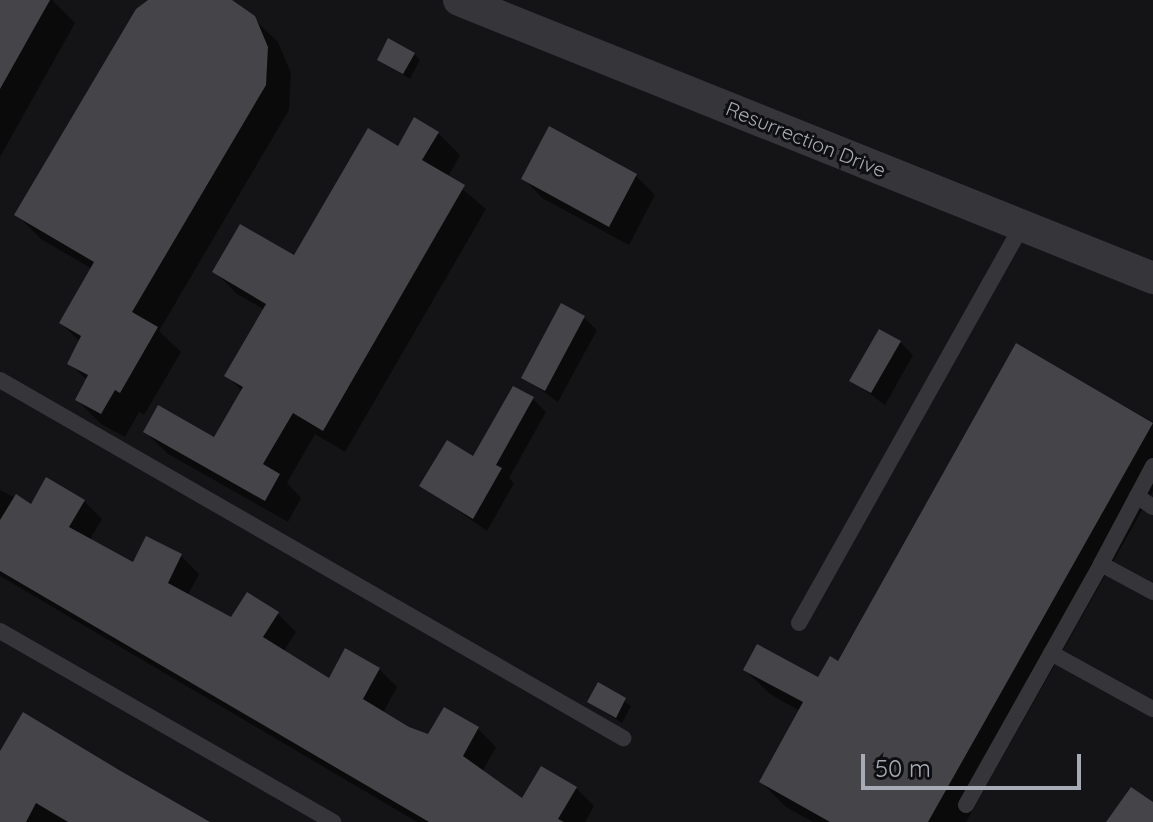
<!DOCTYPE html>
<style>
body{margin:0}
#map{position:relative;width:1153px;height:822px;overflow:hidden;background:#141416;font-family:Quicksand,sans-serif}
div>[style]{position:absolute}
.shadow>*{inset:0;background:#0007}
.building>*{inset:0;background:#444449}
.service>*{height:16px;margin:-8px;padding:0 8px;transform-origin:8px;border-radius:8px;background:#36363a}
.minor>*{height:32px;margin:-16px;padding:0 16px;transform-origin:16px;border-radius:16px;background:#36363a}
span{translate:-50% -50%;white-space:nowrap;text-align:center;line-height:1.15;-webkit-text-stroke:6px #0f0f11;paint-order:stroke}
.street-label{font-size:20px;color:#a7abb5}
.scale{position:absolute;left:861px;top:754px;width:220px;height:36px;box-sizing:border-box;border:4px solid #a7abb5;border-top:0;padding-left:10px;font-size:24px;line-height:28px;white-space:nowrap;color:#a7abb5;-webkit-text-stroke:6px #0f0f11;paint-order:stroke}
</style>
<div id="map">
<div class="shadow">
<div style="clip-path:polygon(0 0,52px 0,75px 23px,0 157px)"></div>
<div style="clip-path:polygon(151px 0,222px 0,253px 18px,278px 42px,291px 73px,289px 110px,159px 331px,181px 352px,144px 415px,139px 412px,125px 437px,101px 424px,77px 400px,88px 381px,69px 363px,80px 342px,61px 323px,92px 269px,41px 239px,17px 215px)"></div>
<div style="clip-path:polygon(414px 54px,420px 60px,410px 79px,379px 59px)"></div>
<div style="clip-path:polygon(438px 133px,460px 155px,448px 177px,486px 209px,345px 452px,315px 434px,287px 483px,301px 498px,288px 522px,168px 454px,145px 432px,215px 439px,243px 392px,227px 376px,265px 310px,237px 294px,215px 272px,295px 258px,399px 148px)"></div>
<div style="clip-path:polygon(636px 176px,655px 195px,629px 245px,542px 198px,523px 178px)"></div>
<div style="clip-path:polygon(583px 317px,597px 330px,558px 402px,524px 378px)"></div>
<div style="clip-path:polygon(900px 342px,913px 355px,885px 405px,852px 381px)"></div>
<div style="clip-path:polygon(1017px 346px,1153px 422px,1153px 491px,966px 822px,813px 822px,786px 807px,761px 782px,800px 711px,770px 694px,745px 670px,819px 679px,838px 664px)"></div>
<div style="clip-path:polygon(533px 399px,546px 412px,509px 478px,514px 483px,487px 531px,421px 485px,474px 459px)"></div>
<div style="clip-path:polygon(0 490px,32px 506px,84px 501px,102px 519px,89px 541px,134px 564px,181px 556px,199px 574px,187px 597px,232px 620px,278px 614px,296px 632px,283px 652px,330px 681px,379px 669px,397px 687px,383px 713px,408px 728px,428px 737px,444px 709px,478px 729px,496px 747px,482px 772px,523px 801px,576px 788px,594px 806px,585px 822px,417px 822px,0 576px)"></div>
<div style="clip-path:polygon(599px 685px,631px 706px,622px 723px,589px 702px)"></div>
<div style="clip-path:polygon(0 754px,206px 822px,0 822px)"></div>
</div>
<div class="building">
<div style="clip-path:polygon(0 0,50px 0,0 89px)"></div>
<div style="clip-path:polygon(148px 0,232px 0,255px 16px,268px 47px,266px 85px,132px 312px,158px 327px,120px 393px,115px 390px,101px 414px,75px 400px,88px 375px,67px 364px,81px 336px,59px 323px,94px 262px,14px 215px,136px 9px)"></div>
<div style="clip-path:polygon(388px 38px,415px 53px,403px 74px,377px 60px)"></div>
<div style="clip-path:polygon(414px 117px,439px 132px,422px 160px,465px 185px,323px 431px,293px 413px,263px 464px,280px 474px,265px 501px,143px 432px,158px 405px,214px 437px,243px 387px,224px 376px,266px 304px,212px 272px,240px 224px,294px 255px,368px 128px,398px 146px)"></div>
<div style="clip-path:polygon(549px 126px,637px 174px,609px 227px,521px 179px)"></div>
<div style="clip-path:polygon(561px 303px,585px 316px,545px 391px,521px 378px)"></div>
<div style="clip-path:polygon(879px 329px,901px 341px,871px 393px,849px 381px)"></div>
<div style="clip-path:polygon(1016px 343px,1153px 423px,928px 822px,830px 822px,759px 782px,803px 702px,743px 670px,757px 644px,818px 677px,830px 656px,838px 661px)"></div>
<div style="clip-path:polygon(513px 386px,534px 397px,496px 465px,502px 468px,473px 519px,419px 486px,447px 440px,473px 456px)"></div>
<div style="clip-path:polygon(46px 477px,85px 500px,69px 527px,133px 562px,146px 536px,182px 554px,168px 583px,231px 617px,247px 592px,279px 612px,263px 637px,329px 678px,345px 648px,380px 668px,363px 699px,409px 727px,428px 734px,444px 707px,479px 727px,463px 756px,522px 798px,541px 766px,577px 787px,558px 819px,564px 822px,429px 822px,0 571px,0 520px,16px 494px,31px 504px)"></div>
<div style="clip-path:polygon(598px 682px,626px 698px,616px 718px,587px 702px)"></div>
<div style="clip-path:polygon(23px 712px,119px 770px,210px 822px,68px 822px,36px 803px,26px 822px,0 822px,0 751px)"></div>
<div style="clip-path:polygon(1131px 787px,1153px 802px,1153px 822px,1106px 822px)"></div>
</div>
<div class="service">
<div style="left:0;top:380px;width:719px;rotate:29.88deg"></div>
<div style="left:1137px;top:496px;width:19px;rotate:35deg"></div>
<div style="left:1101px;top:564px;width:111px;rotate:-62deg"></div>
<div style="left:799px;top:623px;width:456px;rotate:-60.7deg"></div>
<div style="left:0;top:631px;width:384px;rotate:29.8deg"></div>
<div style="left:1051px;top:653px;width:116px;rotate:28.8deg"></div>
<div style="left:966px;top:805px;width:276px;rotate:-60.7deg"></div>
<div style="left:1101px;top:564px;width:59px;rotate:28.3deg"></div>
</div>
<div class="minor">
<div style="left:459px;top:0;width:748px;rotate:21.83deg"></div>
</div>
<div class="street-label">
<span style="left:806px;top:139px;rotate:22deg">Resurrection Drive</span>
</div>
<div class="scale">50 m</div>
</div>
